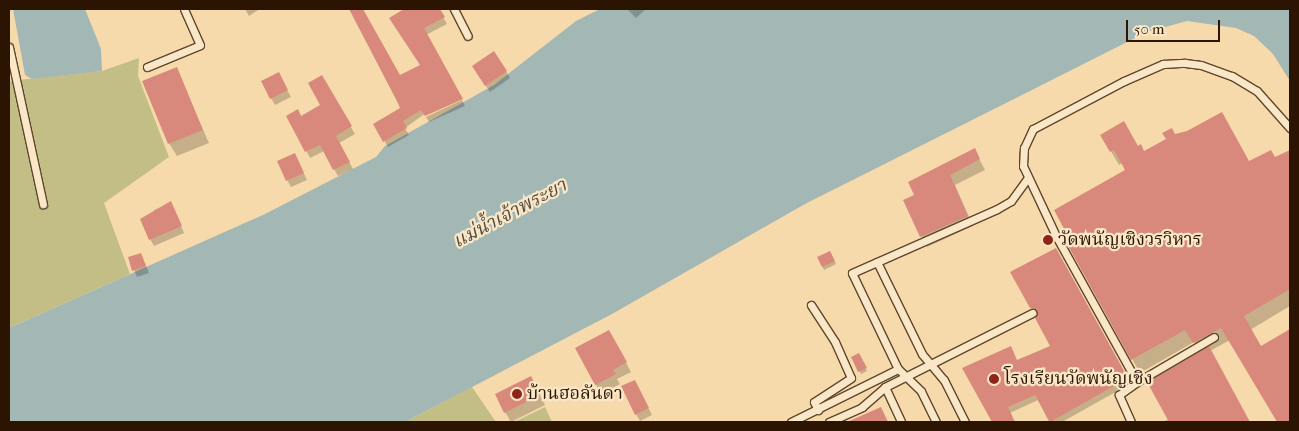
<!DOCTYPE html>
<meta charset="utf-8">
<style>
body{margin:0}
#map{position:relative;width:1299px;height:431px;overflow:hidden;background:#f7daab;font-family:"IM FELL French Canon","Noto Serif Thai",serif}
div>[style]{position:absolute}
.green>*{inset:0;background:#c2be86}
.water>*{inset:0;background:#a3b7b5}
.shadow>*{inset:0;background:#0003}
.building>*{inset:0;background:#d9897c}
.roads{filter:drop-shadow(1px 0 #5e462c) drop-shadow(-1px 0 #5e462c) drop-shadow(0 1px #5e462c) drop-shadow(0 -1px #5e462c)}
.service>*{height:7px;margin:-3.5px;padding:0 3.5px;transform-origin:3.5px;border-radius:3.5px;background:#fae7c8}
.dots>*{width:14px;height:14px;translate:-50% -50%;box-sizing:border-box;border:2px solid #fae7c8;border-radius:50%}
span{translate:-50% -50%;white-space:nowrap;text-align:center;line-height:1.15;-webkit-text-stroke:4.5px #fae7c8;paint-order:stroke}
.poi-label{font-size:18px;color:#2b1401}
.left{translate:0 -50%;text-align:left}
.water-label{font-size:19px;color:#554d40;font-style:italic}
.frame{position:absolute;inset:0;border:10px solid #2b1401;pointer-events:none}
.scale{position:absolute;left:1126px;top:20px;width:94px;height:22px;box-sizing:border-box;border:2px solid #2b1401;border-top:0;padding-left:6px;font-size:15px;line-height:18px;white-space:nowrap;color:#2b1401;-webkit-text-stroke:4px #fae7c8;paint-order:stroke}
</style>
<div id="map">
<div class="green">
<div style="clip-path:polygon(139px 58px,138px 76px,169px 157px,104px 203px,130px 274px,9px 328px,9px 81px,102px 71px)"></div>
<div style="clip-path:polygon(472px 387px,496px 422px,405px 422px)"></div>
<div style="clip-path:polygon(545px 407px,552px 422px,514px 422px)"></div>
</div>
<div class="water">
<div style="clip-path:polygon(13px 9px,85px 9px,101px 49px,102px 71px,32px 79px,25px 75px)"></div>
<div style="clip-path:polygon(600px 9px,1290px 9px,1290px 81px,1273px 54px,1254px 36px,1236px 28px,1187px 21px,1147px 32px,805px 204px,612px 314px,405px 422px,9px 422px,9px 328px,265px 214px,376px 157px,385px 146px,494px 85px,576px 21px)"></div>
</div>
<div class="shadow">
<div style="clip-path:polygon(245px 9px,257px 9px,258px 10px,249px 16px)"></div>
<div style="clip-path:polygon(361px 9px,399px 77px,422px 66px,391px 19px,406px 9px,439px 9px,447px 24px,426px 35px,461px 98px,423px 115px,405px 128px,409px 135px,388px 147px,375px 125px,401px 109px,352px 11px)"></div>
<div style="clip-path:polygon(627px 9px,646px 9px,636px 18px)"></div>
<div style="clip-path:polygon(176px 69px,209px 143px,177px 156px,169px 143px)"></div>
<div style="clip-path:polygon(506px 71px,510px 78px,490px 92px,477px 73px)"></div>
<div style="clip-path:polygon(321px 77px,355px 134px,339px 143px,353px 169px,338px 176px,324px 151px,310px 158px,288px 116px,301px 117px,322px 106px)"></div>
<div style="clip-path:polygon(282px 80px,291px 97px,275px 105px,262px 82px)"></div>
<div style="clip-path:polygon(462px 100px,465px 106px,429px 122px,426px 117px)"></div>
<div style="clip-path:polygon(1102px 136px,1144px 152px,1175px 136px,1249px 163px,1275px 159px,1288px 152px,1290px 306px,1250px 330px,1260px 348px,1290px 330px,1290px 422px,1278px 422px,1230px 340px,1210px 351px,1249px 422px,1162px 422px,1169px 419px,1200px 353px,1194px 342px,1140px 373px,1067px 243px,1126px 171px,1122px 163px,1119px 165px)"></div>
<div style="clip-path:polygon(974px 149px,985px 170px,955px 185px,973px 226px,927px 247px,905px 200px,916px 195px)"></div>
<div style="clip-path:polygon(298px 161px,307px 180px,291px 187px,287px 180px)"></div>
<div style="clip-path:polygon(171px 203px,184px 233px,154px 246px,150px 239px,154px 210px)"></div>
<div style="clip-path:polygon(1056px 249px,1130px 384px,1062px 422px,1049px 422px,1038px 400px,1010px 413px,1014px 422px,994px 422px,990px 414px,1017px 362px,1052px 346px,1012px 273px)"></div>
<div style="clip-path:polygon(830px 252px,836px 264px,824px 270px,818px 258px)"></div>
<div style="clip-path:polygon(141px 254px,149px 273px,137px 277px,134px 270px)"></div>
<div style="clip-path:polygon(609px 331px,631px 372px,617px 379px,620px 384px,601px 394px,576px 348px)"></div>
<div style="clip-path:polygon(859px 355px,867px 371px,861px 374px,853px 358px)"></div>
<div style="clip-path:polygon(536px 387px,545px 405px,511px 422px,505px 412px)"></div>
<div style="clip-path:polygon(638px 388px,652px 415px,640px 421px,636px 414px)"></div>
</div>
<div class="building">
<div style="clip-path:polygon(349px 9px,363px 9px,400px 75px,420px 65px,389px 18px,404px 9px,440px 9px,445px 17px,424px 28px,463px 99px,425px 116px,421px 110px,403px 121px,407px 128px,383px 142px,373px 124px,400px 108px,399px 105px)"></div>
<div style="clip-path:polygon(494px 51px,507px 71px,485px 86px,472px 66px)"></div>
<div style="clip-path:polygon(177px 67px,203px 130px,168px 144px,142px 81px)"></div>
<div style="clip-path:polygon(279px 72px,288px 90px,270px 99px,261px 81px)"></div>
<div style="clip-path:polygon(322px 75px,352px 126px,336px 136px,350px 162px,333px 170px,320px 145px,305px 152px,286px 116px,298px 109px,301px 116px,320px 105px,308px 83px)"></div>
<div style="clip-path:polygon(1222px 112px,1249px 161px,1271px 150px,1275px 157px,1290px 150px,1290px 289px,1244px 316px,1261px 346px,1290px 329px,1290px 422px,1277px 422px,1221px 328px,1193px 343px,1185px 330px,1131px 360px,1066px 242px,1070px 240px,1054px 210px,1125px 170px,1114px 150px,1110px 152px,1100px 135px,1124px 121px,1138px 146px,1141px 144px,1144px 151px,1166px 139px,1162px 133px,1172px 128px,1175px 134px,1187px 131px)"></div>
<div style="clip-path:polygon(975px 148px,980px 159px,950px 175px,968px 216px,920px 237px,903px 200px,914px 195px,908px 182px)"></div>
<div style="clip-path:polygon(295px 153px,304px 173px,286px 181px,277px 161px)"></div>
<div style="clip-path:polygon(171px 201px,182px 226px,149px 240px,140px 219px)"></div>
<div style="clip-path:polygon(1056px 248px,1128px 378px,1050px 422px,1035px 395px,1008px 407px,1015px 422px,992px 422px,962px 368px,1011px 346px,1017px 360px,1050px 346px,1035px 318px,1036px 310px,1030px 308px,1010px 272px)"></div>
<div style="clip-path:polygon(830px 251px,835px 261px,822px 267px,817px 257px)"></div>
<div style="clip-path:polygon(141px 253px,146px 266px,132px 271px,128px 257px)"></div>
<div style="clip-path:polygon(609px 330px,627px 362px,613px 370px,616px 374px,595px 385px,575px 348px)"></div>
<div style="clip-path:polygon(1209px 346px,1250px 422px,1169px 422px,1147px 382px)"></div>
<div style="clip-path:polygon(859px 353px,867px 368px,858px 372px,851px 357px)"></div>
<div style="clip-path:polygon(531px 376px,540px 395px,504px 413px,495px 394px)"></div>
<div style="clip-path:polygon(635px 380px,649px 408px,635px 415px,621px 386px)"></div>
<div style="clip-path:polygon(881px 407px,888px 422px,847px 422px)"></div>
</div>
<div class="roads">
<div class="service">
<div style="left:454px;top:9px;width:30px;rotate:63deg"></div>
<div style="left:9px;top:47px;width:161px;rotate:77.8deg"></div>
<div style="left:147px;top:67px;width:57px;rotate:-22.5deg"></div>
<div style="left:200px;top:45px;width:39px;rotate:-114deg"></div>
<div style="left:877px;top:262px;width:102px;rotate:63.9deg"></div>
<div style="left:922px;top:354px;width:34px;rotate:50deg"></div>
<div style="left:944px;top:380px;width:47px;rotate:63.4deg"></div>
<div style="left:811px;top:305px;width:44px;rotate:57deg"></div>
<div style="left:835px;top:342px;width:39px;rotate:66deg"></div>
<div style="left:851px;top:378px;width:44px;rotate:147deg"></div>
<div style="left:814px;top:402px;width:9px;rotate:63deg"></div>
<div style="left:1137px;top:382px;width:89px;rotate:-30.3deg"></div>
<div style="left:885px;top:387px;width:38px;rotate:65deg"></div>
<div style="left:791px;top:422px;width:119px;rotate:-26.4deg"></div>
<div style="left:829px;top:422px;width:36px;rotate:-24deg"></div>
<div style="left:862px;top:407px;width:30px;rotate:-41deg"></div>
<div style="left:885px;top:387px;width:165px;rotate:-26.7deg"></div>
<div style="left:936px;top:422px;width:34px;rotate:-116deg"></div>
<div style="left:921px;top:391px;width:32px;rotate:-136deg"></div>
<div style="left:898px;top:369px;width:106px;rotate:-115.6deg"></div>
<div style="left:852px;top:273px;width:158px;rotate:-23.8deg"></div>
<div style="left:997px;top:209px;width:16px;rotate:-30deg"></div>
<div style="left:1011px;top:201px;width:29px;rotate:-54deg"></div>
<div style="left:1131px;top:422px;width:30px;rotate:-114deg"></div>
<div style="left:1119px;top:395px;width:22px;rotate:-36deg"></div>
<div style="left:1137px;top:382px;width:167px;rotate:-119deg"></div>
<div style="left:1056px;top:236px;width:77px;rotate:-115.2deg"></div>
<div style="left:1023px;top:166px;width:18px;rotate:-87deg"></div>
<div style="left:1024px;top:148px;width:21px;rotate:-65deg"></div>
<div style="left:1033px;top:129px;width:103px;rotate:-27.8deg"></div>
<div style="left:1124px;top:81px;width:43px;rotate:-23.6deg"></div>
<div style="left:1163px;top:64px;width:22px;rotate:-3deg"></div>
<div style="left:1185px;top:63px;width:16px;rotate:7deg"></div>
<div style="left:1201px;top:65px;width:33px;rotate:20deg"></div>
<div style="left:1232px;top:76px;width:29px;rotate:31deg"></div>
<div style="left:1257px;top:91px;width:50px;rotate:48.3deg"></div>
</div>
</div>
<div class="dots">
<div style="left:1048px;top:240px;background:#8f2418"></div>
<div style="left:994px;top:379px;background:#8f2418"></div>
<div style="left:517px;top:394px;background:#8f2418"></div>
</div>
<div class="poi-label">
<span class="left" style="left:1058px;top:240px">วัดพนัญเชิงวรวิหาร</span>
<span class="left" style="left:1004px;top:379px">โรงเรียนวัดพนัญเชิง</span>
<span class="left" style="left:527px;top:394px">บ้านฮอลันดา</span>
</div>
<div class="water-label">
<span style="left:510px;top:214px;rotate:-28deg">แม่น้ำเจ้าพระยา</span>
</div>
<div class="frame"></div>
<div class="scale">50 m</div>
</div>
